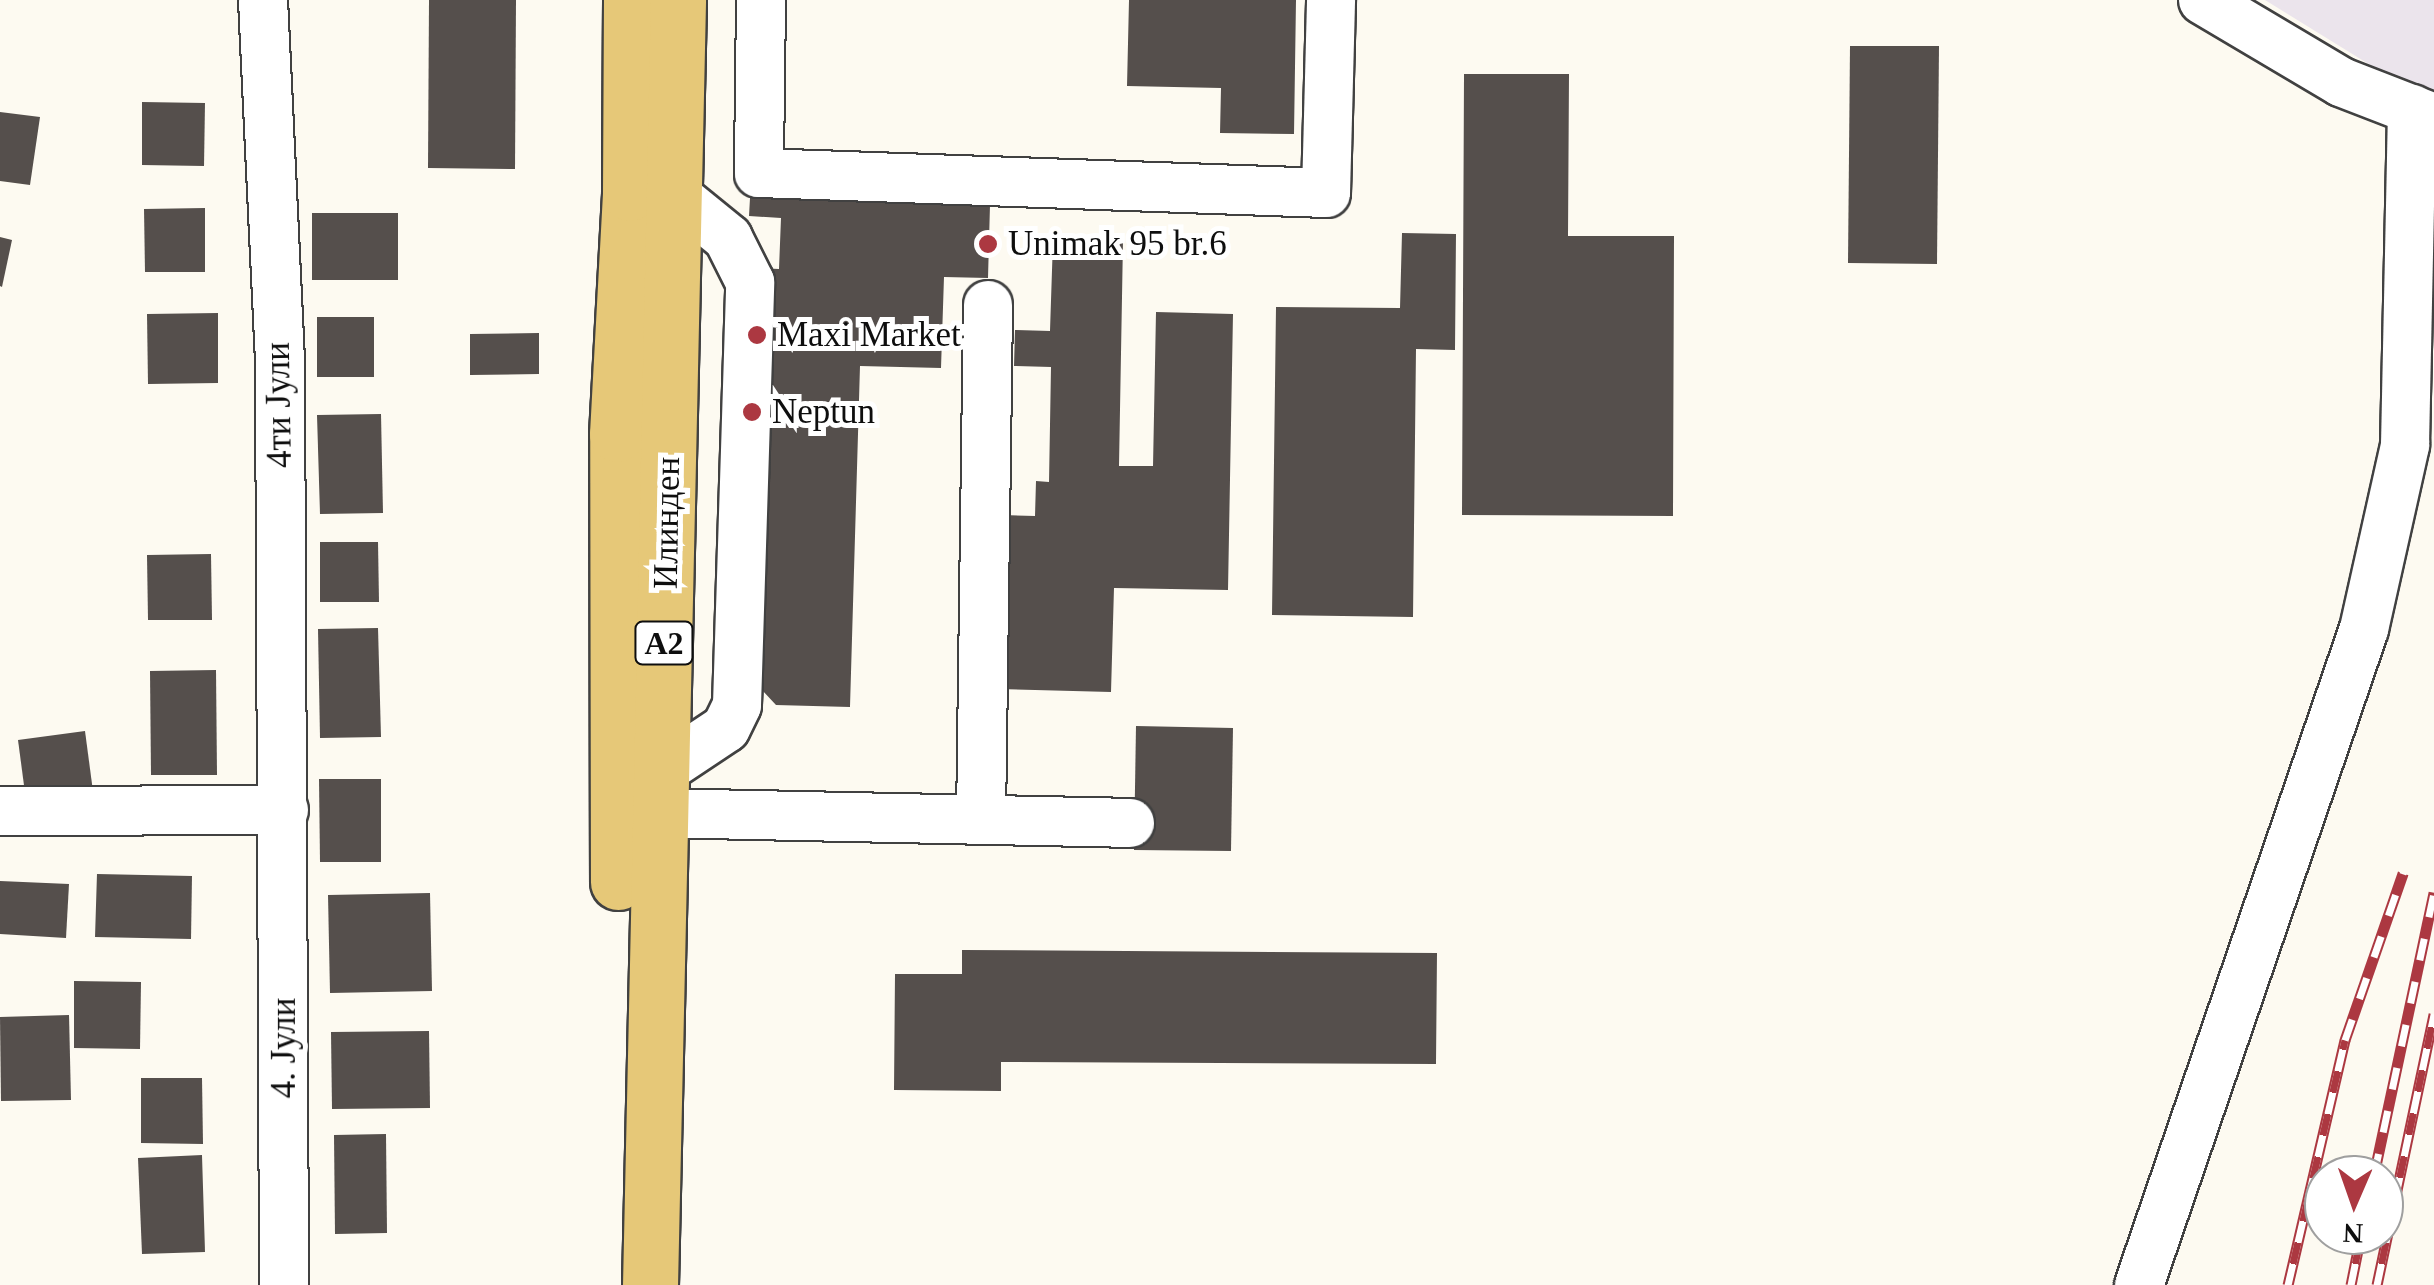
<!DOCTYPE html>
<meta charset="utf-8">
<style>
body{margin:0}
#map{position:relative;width:2434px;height:1285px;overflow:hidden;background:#fdfaf1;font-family:Georgia,serif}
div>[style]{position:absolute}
.industrial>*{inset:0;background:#ebe4ec}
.building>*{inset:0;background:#554f4c}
.roads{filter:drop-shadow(2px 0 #414141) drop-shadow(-2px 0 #414141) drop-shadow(0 2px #414141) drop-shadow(0 -2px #414141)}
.minor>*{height:48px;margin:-24px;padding:0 24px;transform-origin:24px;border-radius:24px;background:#fff}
.major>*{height:55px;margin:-27.5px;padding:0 27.5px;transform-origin:27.5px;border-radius:27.5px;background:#e6c878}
.rail>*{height:11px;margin-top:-5.5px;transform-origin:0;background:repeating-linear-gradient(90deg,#fff 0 22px,#ac3841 0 44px);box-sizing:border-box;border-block:2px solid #ac3841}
.dots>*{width:28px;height:28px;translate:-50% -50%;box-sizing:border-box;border:5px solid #fff;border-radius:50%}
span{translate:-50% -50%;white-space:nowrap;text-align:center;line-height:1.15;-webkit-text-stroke:10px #fff;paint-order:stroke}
.shield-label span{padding:2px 8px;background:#fff;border:2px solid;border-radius:8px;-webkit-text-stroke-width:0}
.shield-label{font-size:32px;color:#0e0e0e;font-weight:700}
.poi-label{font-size:35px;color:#0e0e0e}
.left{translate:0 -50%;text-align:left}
.street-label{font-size:35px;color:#0e0e0e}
.north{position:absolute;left:2304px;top:1155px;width:100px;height:100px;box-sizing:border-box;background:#fff;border:2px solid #9f9f9f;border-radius:50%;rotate:182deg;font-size:28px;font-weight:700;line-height:40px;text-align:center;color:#0e0e0e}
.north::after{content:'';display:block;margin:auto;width:35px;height:45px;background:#ac3841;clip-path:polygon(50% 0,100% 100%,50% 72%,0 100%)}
</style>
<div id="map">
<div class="industrial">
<div style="clip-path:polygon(2265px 0,2434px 0,2434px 101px,2422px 97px)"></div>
</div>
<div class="building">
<div style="clip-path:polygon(429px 0,516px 0,515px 169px,428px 168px)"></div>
<div style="clip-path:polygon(1129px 0,1296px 0,1294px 134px,1220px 133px,1221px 88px,1127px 86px)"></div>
<div style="clip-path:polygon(1850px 46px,1939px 46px,1937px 264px,1848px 263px)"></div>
<div style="clip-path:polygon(1464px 74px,1569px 74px,1568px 236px,1674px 236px,1673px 516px,1462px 515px)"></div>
<div style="clip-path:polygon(142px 102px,205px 103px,204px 166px,142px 165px)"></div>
<div style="clip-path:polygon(0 112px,40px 117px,30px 185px,0 181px)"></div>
<div style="clip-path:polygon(750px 198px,990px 205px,988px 278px,944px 277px,941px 368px,860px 366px,850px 707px,776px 705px,747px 674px,758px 268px,779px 269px,781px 218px,749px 216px)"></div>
<div style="clip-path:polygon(205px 208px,205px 272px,145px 272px,144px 209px)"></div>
<div style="clip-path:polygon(312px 213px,398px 213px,398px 280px,312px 280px)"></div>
<div style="clip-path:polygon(1402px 233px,1456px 234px,1455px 350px,1416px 349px,1413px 617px,1272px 615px,1276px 307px,1400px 308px)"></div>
<div style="clip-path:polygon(0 237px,12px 240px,2px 287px,0 286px)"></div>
<div style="clip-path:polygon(1053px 240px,1123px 241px,1119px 466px,1153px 466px,1156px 312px,1233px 314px,1228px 590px,1114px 588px,1111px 692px,999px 689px,1003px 515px,1035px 516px,1036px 481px,1049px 482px,1051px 367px,1014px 366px,1015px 330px,1050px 331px)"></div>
<div style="clip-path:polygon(218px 313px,218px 383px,148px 384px,147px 314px)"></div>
<div style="clip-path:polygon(317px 317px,374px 317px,374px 377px,317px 377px)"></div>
<div style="clip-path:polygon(539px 333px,539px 374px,470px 375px,470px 334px)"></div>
<div style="clip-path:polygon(381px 414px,383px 513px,320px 514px,317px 415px)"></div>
<div style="clip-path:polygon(320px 542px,378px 542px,379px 602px,320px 602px)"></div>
<div style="clip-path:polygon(211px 554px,212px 620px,148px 620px,147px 555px)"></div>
<div style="clip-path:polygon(378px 628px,381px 737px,320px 738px,318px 629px)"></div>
<div style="clip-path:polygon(216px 670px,217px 775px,151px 775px,150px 671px)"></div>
<div style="clip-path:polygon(1136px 726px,1233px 728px,1231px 851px,1134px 850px)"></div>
<div style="clip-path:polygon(85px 731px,94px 799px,27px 808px,18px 740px)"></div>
<div style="clip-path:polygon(319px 779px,381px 779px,381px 862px,320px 862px)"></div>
<div style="clip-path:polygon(97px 874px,192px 876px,191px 939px,95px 937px)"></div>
<div style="clip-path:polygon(0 881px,69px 884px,66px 938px,0 934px)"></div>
<div style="clip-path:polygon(430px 893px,432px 991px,330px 993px,328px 895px)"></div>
<div style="clip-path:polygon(962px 950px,1437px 953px,1436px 1064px,1001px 1062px,1001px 1091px,894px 1090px,895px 974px,962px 974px)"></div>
<div style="clip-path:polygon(74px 981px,141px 982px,140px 1049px,74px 1048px)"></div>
<div style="clip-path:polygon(69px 1015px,71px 1100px,1px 1101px,0 1017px)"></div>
<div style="clip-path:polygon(429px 1031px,430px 1108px,332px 1109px,331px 1032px)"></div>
<div style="clip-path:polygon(141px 1078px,202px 1078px,203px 1144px,141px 1143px)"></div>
<div style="clip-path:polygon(386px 1134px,387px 1233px,335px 1234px,334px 1135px)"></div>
<div style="clip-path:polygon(202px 1155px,205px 1252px,142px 1254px,138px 1158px)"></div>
</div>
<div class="roads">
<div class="minor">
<div style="left:263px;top:0;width:364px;rotate:87.3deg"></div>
<div style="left:280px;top:364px;width:921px;rotate:89.75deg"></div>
<div style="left:761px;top:0;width:173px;rotate:90.7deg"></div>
<div style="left:759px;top:173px;width:567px;rotate:2.02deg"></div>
<div style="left:1326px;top:193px;width:193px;rotate:-88.5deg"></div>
<div style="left:2203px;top:0;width:161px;rotate:30.7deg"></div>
<div style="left:2341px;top:82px;width:100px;rotate:21.2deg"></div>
<div style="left:660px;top:772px;width:79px;rotate:-33.7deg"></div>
<div style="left:726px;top:728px;width:25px;rotate:-64deg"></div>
<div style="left:737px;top:705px;width:423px;rotate:-88.2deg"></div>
<div style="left:750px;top:282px;width:49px;rotate:-116.6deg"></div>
<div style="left:728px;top:238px;width:68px;rotate:-140.9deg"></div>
<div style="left:0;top:811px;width:284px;rotate:-0.2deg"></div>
<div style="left:657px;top:813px;width:473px;rotate:1.2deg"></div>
<div style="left:981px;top:820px;width:515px;rotate:-89.22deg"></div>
<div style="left:2139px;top:1285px;width:694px;rotate:-71.07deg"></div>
<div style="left:2364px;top:629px;width:189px;rotate:-77.4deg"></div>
<div style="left:2405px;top:445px;width:336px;rotate:-88.8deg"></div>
</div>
<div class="major">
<div style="left:618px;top:882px;width:448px;rotate:-90.1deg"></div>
<div style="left:617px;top:434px;width:241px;rotate:-86.9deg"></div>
<div style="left:630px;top:193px;width:193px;rotate:-89.7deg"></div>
<div style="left:650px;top:1285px;width:1285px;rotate:-88.75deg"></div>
</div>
</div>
<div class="rail">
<div style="left:2374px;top:1175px;width:289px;rotate:-78deg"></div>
<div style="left:2288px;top:1285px;width:252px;rotate:-76.9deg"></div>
<div style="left:2345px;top:1040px;width:177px;rotate:-70.8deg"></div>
<div style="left:2351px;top:1285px;width:51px;rotate:-78.7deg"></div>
<div style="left:2377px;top:1285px;width:277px;rotate:-78.1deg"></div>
</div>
<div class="dots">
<div style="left:988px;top:244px;background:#ac3841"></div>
<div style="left:757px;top:335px;background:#ac3841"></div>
<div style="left:752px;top:412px;background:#ac3841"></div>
</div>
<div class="shield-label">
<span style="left:664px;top:643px">A2</span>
</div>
<div class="poi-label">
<span class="left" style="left:1008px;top:244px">Unimak 95 br.6</span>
<span class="left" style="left:777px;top:335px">Maxi Market</span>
<span class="left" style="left:772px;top:412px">Neptun</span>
</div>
<div class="street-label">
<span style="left:279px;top:405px;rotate:-91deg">4ти Јули</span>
<span style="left:667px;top:523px;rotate:-89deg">Илинден</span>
<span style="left:284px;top:1048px;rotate:-90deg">4. Јули</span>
</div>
<div class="north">N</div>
</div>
